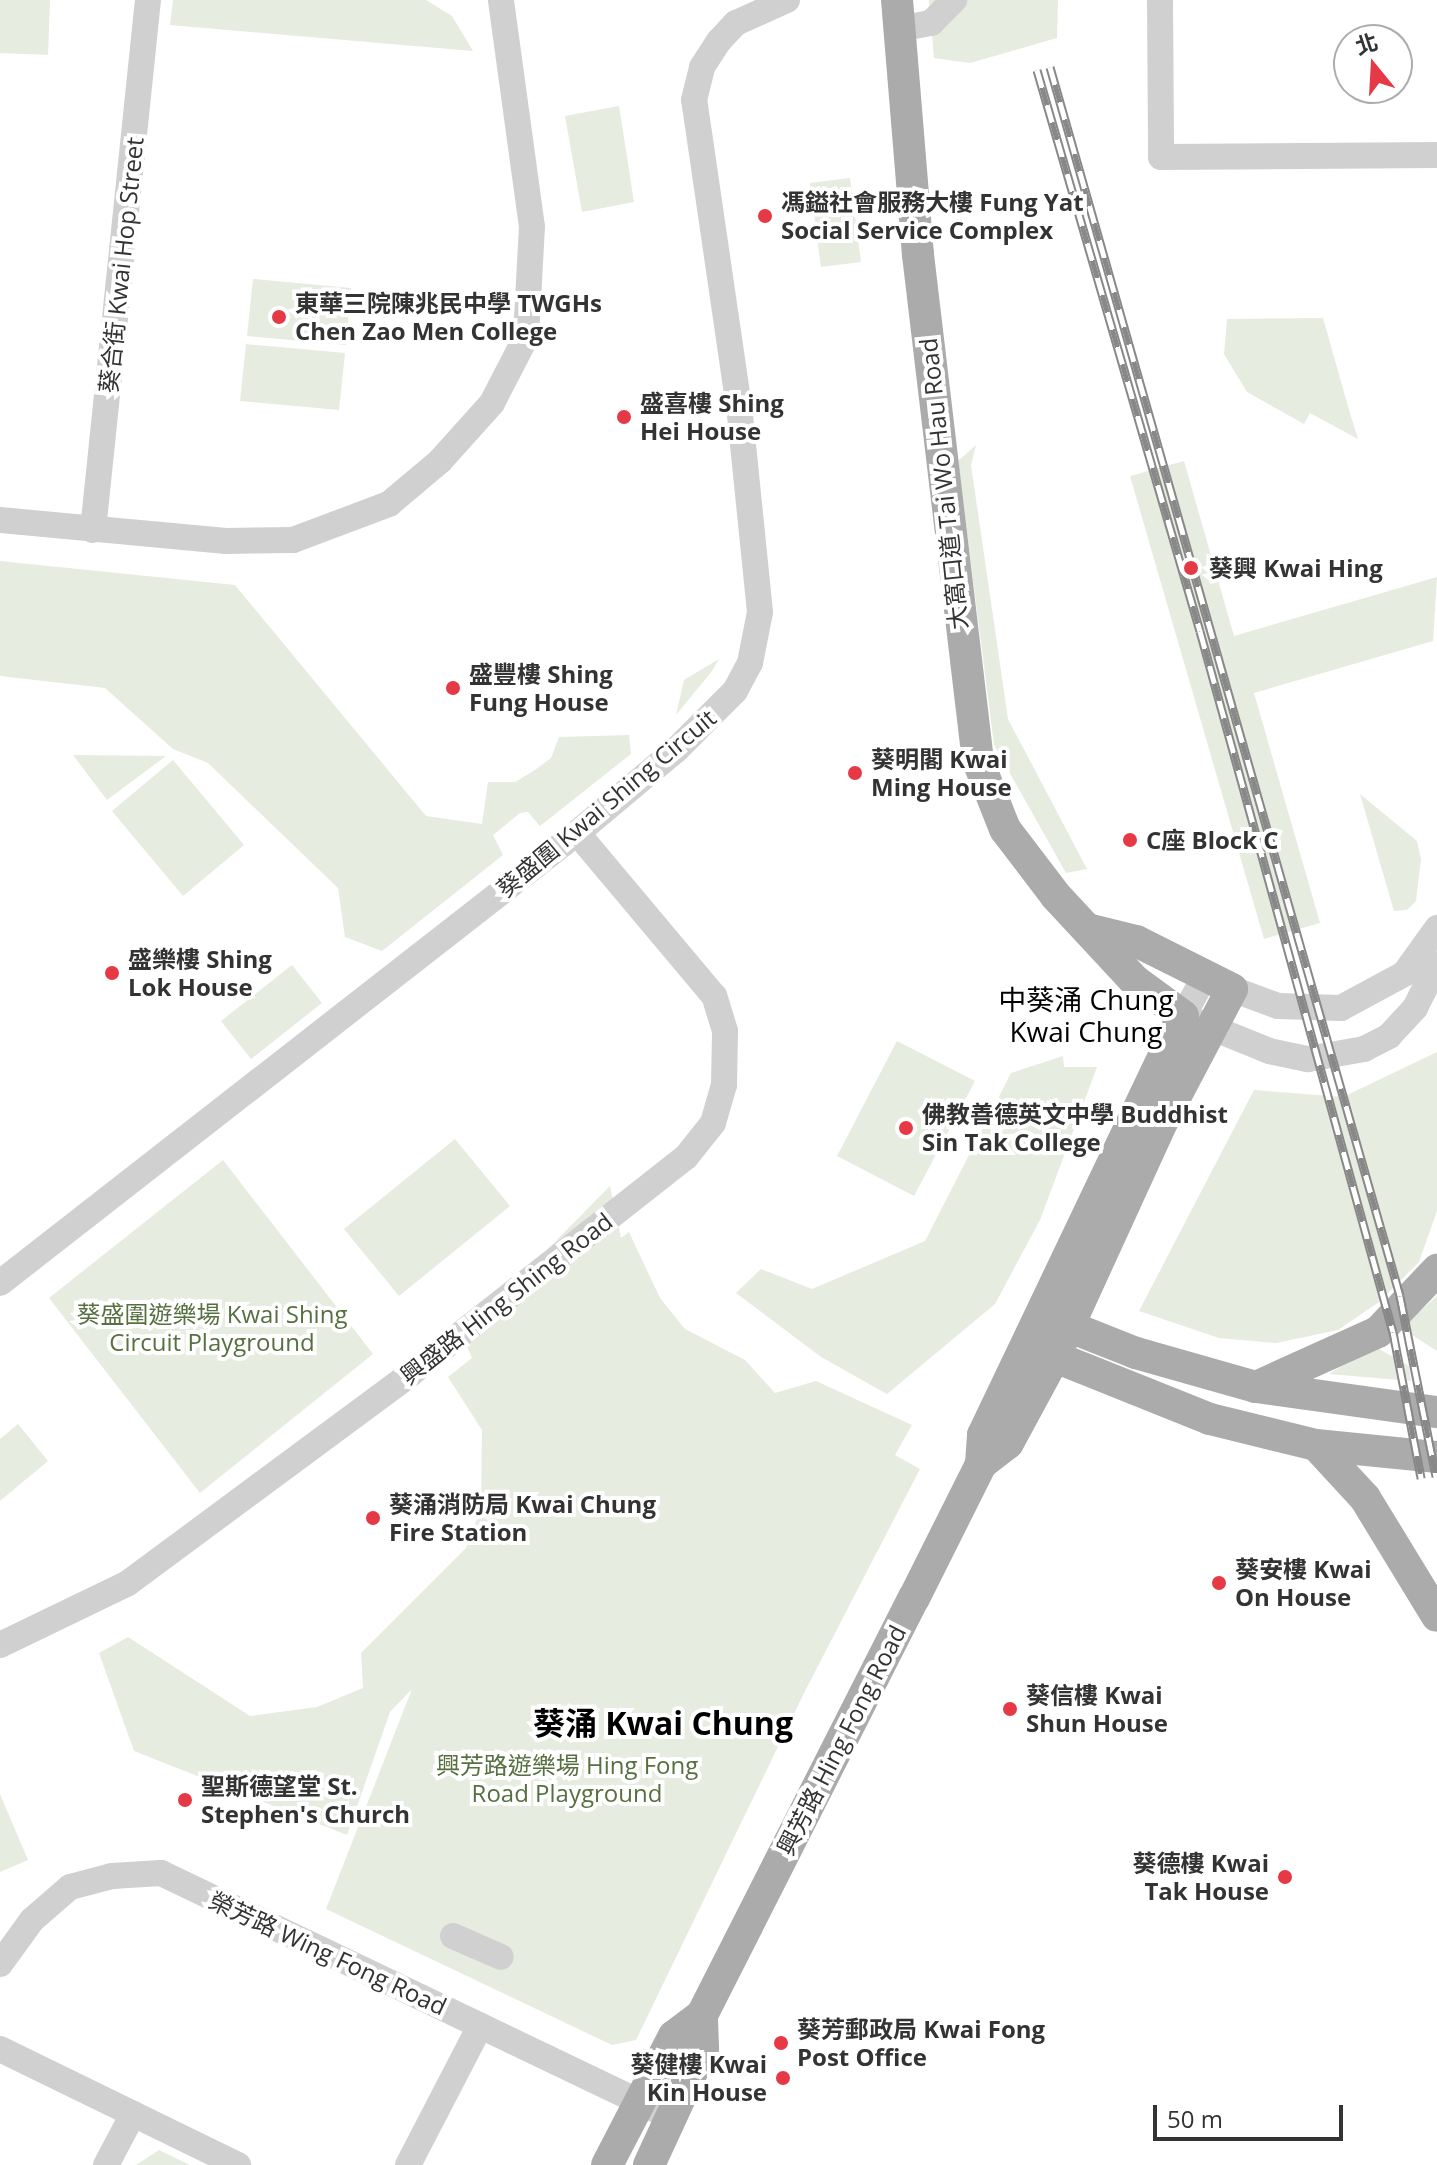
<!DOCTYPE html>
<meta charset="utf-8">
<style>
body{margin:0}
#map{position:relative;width:1437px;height:2165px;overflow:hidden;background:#fff;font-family:"Open Sans","Noto Sans TC",sans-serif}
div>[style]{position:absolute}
.green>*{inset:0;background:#e6ecdf}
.minor>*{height:26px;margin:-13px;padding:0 13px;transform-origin:13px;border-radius:13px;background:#d0d0d0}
.major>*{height:32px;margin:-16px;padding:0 16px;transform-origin:16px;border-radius:16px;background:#ababab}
.rail>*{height:9px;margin-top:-4.5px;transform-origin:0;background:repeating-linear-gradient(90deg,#fff 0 18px,#888 0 36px);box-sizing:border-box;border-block:2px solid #888}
.dots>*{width:22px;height:22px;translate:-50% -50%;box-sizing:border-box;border:4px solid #fff;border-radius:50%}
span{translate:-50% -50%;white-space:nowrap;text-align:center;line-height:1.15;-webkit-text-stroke:8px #fff;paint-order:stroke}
.poi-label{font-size:24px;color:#333;font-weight:700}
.left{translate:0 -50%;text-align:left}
.right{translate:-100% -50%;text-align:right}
.street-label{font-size:24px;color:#333}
.park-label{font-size:24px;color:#56703f}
.quarter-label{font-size:28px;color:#000}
.district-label{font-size:32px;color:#000;font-weight:700}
.north{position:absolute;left:1333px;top:24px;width:80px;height:80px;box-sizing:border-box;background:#fff;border:2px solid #adadad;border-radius:50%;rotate:342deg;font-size:22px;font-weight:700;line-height:32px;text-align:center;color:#333}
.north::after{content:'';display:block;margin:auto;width:28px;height:36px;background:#e63946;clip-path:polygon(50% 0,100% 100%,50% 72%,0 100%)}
.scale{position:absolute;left:1153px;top:2105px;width:190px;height:36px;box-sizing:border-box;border:4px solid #333;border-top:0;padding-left:10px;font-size:24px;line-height:28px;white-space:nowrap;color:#333;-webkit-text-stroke:6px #fff;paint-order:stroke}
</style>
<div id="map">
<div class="green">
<div style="clip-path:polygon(0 0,50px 0,48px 55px,0 53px)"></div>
<div style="clip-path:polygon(173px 0,426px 0,452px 16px,473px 51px,170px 25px)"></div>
<div style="clip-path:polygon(929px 0,1058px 0,1057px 38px,970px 63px,934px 58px)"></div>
<div style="clip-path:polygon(619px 106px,634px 202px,582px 212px,565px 116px)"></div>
<div style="clip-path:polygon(850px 178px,861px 262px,821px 267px,810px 183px)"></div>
<div style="clip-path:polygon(253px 279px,351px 288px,346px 345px,247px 336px)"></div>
<div style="clip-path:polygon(1323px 318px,1349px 410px,1358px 439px,1310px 413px,1304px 424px,1247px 392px,1224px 354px,1227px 319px)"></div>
<div style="clip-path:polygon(246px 344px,345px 353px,339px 410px,240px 401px)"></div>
<div style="clip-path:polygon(976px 445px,971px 465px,1008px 719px,1087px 869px,1066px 873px,994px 745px,958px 461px)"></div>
<div style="clip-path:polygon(1184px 461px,1234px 636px,1437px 577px,1433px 641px,1254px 693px,1320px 923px,1264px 939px,1130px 476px)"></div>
<div style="clip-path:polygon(0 561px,235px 585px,426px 816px,482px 824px,488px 782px,515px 782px,535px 770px,551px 758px,559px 737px,629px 735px,631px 754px,540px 826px,528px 812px,520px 813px,493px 835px,503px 855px,382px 951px,345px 937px,338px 888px,208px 763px,173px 749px,105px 688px,0 676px)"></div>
<div style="clip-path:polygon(719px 659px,712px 671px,676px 715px,684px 680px)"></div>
<div style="clip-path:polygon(73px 755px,166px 756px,107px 800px)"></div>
<div style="clip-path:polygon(173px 760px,244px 845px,183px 896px,112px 811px)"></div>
<div style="clip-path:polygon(1360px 794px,1417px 841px,1421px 859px,1416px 901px,1407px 910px,1394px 911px)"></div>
<div style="clip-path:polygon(292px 965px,322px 1003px,251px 1059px,221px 1021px)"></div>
<div style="clip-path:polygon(897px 1041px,975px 1081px,914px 1196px,837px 1156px)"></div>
<div style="clip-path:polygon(1437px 1052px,1437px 1211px,1419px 1262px,1379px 1302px,1338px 1330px,1276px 1343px,1219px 1338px,1139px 1311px,1254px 1090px,1343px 1097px)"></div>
<div style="clip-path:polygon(1063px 1056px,1064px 1067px,1097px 1067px,1040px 1220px,995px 1304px,887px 1394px,821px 1357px,736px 1293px,761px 1269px,812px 1289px,925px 1241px,1011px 1073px)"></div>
<div style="clip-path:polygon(455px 1139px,510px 1206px,399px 1296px,344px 1229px)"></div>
<div style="clip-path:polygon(223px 1160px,373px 1354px,200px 1493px,49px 1298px)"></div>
<div style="clip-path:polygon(610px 1186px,621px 1238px,629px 1232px,660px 1298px,685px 1329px,745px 1360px,775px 1393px,816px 1381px,912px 1425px,895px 1455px,920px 1469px,804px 1693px,636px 2040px,612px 2045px,326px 1909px,412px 1689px,390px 1712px,347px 1835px,134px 1751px,99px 1653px,128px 1637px,250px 1716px,317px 1707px,363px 1688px,361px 1653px,466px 1548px,481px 1508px,482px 1430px,448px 1377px,472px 1358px,462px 1336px)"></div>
<div style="clip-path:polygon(1437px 1296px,1437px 1351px,1401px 1328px)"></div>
<div style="clip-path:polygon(1374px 1346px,1409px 1366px,1411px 1381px,1329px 1374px)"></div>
<div style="clip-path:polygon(18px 1424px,48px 1461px,0 1501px,0 1439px)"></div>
<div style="clip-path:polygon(0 1794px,28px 1860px,0 1872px)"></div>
<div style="clip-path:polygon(159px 2150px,190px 2165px,136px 2165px)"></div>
</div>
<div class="minor">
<div style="left:1160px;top:0;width:157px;rotate:89.6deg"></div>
<div style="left:1161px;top:157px;width:276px;rotate:-0.4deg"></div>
<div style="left:899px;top:29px;width:33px;rotate:-11deg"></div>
<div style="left:931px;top:23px;width:33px;rotate:-45deg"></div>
<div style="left:0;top:520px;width:227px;rotate:5.3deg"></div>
<div style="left:226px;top:541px;width:67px;rotate:-0.9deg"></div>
<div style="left:293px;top:540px;width:103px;rotate:-20.6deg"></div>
<div style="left:389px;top:504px;width:67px;rotate:-40.1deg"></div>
<div style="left:440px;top:461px;width:78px;rotate:-48.1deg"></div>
<div style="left:492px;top:403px;width:74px;rotate:-62.7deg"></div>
<div style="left:526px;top:337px;width:110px;rotate:-86.9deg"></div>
<div style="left:532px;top:227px;width:229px;rotate:-97.8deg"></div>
<div style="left:93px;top:530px;width:533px;rotate:-84.08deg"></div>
<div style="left:1205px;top:976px;width:46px;rotate:118.8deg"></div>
<div style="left:1183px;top:1016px;width:93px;rotate:22.1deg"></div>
<div style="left:1269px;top:1051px;width:40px;rotate:12deg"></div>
<div style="left:1308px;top:1059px;width:57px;rotate:-10.1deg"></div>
<div style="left:1364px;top:1049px;width:28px;rotate:-27deg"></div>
<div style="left:1389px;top:1036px;width:38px;rotate:-47deg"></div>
<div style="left:1415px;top:1008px;width:49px;rotate:-63.4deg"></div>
<div style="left:1232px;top:989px;width:49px;rotate:20.3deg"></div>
<div style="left:1278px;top:1006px;width:63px;rotate:1.8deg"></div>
<div style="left:1341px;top:1008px;width:72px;rotate:-28.4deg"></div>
<div style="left:1404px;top:974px;width:57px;rotate:-54.3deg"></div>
<div style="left:0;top:1283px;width:732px;rotate:-37.95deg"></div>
<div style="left:577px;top:833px;width:129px;rotate:-40deg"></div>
<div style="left:676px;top:750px;width:83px;rotate:-45deg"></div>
<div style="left:735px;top:691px;width:32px;rotate:-62deg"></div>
<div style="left:750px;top:663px;width:52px;rotate:-78.9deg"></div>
<div style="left:760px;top:612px;width:199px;rotate:-95.8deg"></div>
<div style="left:740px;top:414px;width:317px;rotate:-98.3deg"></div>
<div style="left:694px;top:100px;width:34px;rotate:-76deg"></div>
<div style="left:702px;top:67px;width:31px;rotate:-57deg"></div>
<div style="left:719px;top:41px;width:25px;rotate:-47deg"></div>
<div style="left:736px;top:23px;width:56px;rotate:-24.3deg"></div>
<div style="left:0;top:1645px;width:142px;rotate:-25.8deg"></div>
<div style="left:128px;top:1583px;width:351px;rotate:-36.5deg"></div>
<div style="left:410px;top:1374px;width:351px;rotate:-38.2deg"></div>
<div style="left:686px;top:1157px;width:43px;rotate:-51.5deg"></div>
<div style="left:713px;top:1123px;width:40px;rotate:-74deg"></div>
<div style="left:724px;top:1085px;width:54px;rotate:-88.9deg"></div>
<div style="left:725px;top:1031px;width:37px;rotate:-107deg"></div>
<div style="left:714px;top:996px;width:213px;rotate:-130deg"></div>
<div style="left:453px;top:1936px;width:52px;rotate:23.6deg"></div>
<div style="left:0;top:1964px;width:54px;rotate:-54deg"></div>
<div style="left:32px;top:1920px;width:50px;rotate:-41deg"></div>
<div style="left:70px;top:1887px;width:43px;rotate:-14.7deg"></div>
<div style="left:112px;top:1876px;width:49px;rotate:-3.5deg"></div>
<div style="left:161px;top:1873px;width:568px;rotate:25.57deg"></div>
<div style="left:0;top:2049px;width:265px;rotate:26deg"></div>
<div style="left:106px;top:2165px;width:58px;rotate:-62.1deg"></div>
<div style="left:408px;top:2165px;width:157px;rotate:-62.6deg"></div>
</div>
<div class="major">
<div style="left:1050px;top:1319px;width:92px;rotate:21.6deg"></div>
<div style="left:1136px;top:1353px;width:125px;rotate:15.8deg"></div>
<div style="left:1256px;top:1387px;width:183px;rotate:7.9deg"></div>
<div style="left:1035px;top:1349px;width:188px;rotate:21.8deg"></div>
<div style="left:1210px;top:1419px;width:109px;rotate:13.8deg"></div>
<div style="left:1316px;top:1445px;width:122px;rotate:5.7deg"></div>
<div style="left:1256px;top:1387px;width:134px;rotate:-24.3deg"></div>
<div style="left:1378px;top:1332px;width:86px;rotate:-46.4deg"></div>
<div style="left:1316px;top:1445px;width:72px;rotate:47.2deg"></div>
<div style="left:1365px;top:1498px;width:138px;rotate:58.6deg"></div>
<div style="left:981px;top:1464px;width:34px;rotate:-38deg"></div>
<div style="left:1008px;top:1443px;width:97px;rotate:-61.6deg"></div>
<div style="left:1054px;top:1358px;width:260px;rotate:-65.4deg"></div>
<div style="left:1162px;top:1122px;width:150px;rotate:-62.2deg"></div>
<div style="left:1232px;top:989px;width:107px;rotate:-153.4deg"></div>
<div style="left:1136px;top:941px;width:46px;rotate:-166.3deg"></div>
<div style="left:607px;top:2165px;width:145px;rotate:-62.6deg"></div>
<div style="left:674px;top:2036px;width:35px;rotate:-37deg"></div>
<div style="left:702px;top:2015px;width:468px;rotate:-63.1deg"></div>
<div style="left:914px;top:1598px;width:150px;rotate:-63.4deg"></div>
<div style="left:981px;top:1464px;width:29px;rotate:-86deg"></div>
<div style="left:983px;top:1435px;width:464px;rotate:-64.5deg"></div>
<div style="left:1183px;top:1016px;width:61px;rotate:-143.7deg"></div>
<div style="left:1134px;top:980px;width:115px;rotate:-132.9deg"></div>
<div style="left:1056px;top:896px;width:84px;rotate:-127.3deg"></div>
<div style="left:1005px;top:829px;width:73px;rotate:-111.7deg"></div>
<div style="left:978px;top:761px;width:510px;rotate:-96.76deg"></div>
<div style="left:918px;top:255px;width:256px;rotate:-94.7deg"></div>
<div style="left:649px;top:2165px;width:129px;rotate:-65.2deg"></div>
<div style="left:703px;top:2048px;width:33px;rotate:-92deg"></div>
</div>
<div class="rail">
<div style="left:1050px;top:67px;width:1278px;rotate:74.1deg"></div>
<div style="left:1400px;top:1296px;width:184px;rotate:78.7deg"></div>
<div style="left:1037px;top:70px;width:584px;rotate:73.8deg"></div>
<div style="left:1200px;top:631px;width:727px;rotate:74.61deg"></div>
<div style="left:1393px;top:1332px;width:149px;rotate:79.1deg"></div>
</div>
<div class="dots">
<div style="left:765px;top:216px;background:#e63946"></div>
<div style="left:279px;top:317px;background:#e63946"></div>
<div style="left:624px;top:417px;background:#e63946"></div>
<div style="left:1191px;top:568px;background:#e63946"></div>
<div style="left:453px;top:688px;background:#e63946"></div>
<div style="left:855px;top:773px;background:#e63946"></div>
<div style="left:1130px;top:840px;background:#e63946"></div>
<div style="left:112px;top:973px;background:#e63946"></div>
<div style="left:906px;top:1128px;background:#e63946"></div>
<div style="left:373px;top:1518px;background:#e63946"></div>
<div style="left:1219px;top:1583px;background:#e63946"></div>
<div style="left:1010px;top:1709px;background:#e63946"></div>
<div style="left:185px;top:1800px;background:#e63946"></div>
<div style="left:1285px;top:1877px;background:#e63946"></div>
<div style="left:781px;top:2043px;background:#e63946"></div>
<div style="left:783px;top:2078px;background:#e63946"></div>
</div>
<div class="poi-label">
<span class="left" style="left:781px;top:216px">馮鎰社會服務大樓 Fung Yat<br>Social Service Complex</span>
<span class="left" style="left:295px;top:317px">東華三院陳兆民中學 TWGHs<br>Chen Zao Men College</span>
<span class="left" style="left:640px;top:417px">盛喜樓 Shing<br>Hei House</span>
<span class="left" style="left:1209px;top:568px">葵興 Kwai Hing</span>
<span class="left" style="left:469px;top:688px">盛豐樓 Shing<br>Fung House</span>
<span class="left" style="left:871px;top:773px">葵明閣 Kwai<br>Ming House</span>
<span class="left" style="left:1146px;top:840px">C座 Block C</span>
<span class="left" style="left:128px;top:973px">盛樂樓 Shing<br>Lok House</span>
<span class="left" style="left:922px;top:1128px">佛教善德英文中學 Buddhist<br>Sin Tak College</span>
<span class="left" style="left:389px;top:1518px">葵涌消防局 Kwai Chung<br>Fire Station</span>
<span class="left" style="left:1235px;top:1583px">葵安樓 Kwai<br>On House</span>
<span class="left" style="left:1026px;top:1709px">葵信樓 Kwai<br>Shun House</span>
<span class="left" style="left:201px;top:1800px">聖斯德望堂 St.<br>Stephen's Church</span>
<span class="right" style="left:1269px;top:1877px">葵德樓 Kwai<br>Tak House</span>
<span class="left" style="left:797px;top:2043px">葵芳郵政局 Kwai Fong<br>Post Office</span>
<span class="right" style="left:767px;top:2078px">葵健樓 Kwai<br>Kin House</span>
</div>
<div class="street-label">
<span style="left:121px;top:265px;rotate:-84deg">葵合街 Kwai Hop Street</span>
<span style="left:943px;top:484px;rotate:-96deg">大窩口道 Tai Wo Hau Road</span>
<span style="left:606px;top:803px;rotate:-40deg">葵盛圍 Kwai Shing Circuit</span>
<span style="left:506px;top:1298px;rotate:-38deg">興盛路 Hing Shing Road</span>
<span style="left:841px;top:1740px;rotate:-63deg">興芳路 Hing Fong Road</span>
<span style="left:328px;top:1953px;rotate:25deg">榮芳路 Wing Fong Road</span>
</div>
<div class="park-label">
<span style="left:212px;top:1328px">葵盛圍遊樂場 Kwai Shing<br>Circuit Playground</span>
<span style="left:567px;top:1779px">興芳路遊樂場 Hing Fong<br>Road Playground</span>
</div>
<div class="quarter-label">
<span style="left:1086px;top:1015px">中葵涌 Chung<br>Kwai Chung</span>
</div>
<div class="district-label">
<span style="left:663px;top:1723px">葵涌 Kwai Chung</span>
</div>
<div class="north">北</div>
<div class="scale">50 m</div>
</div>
